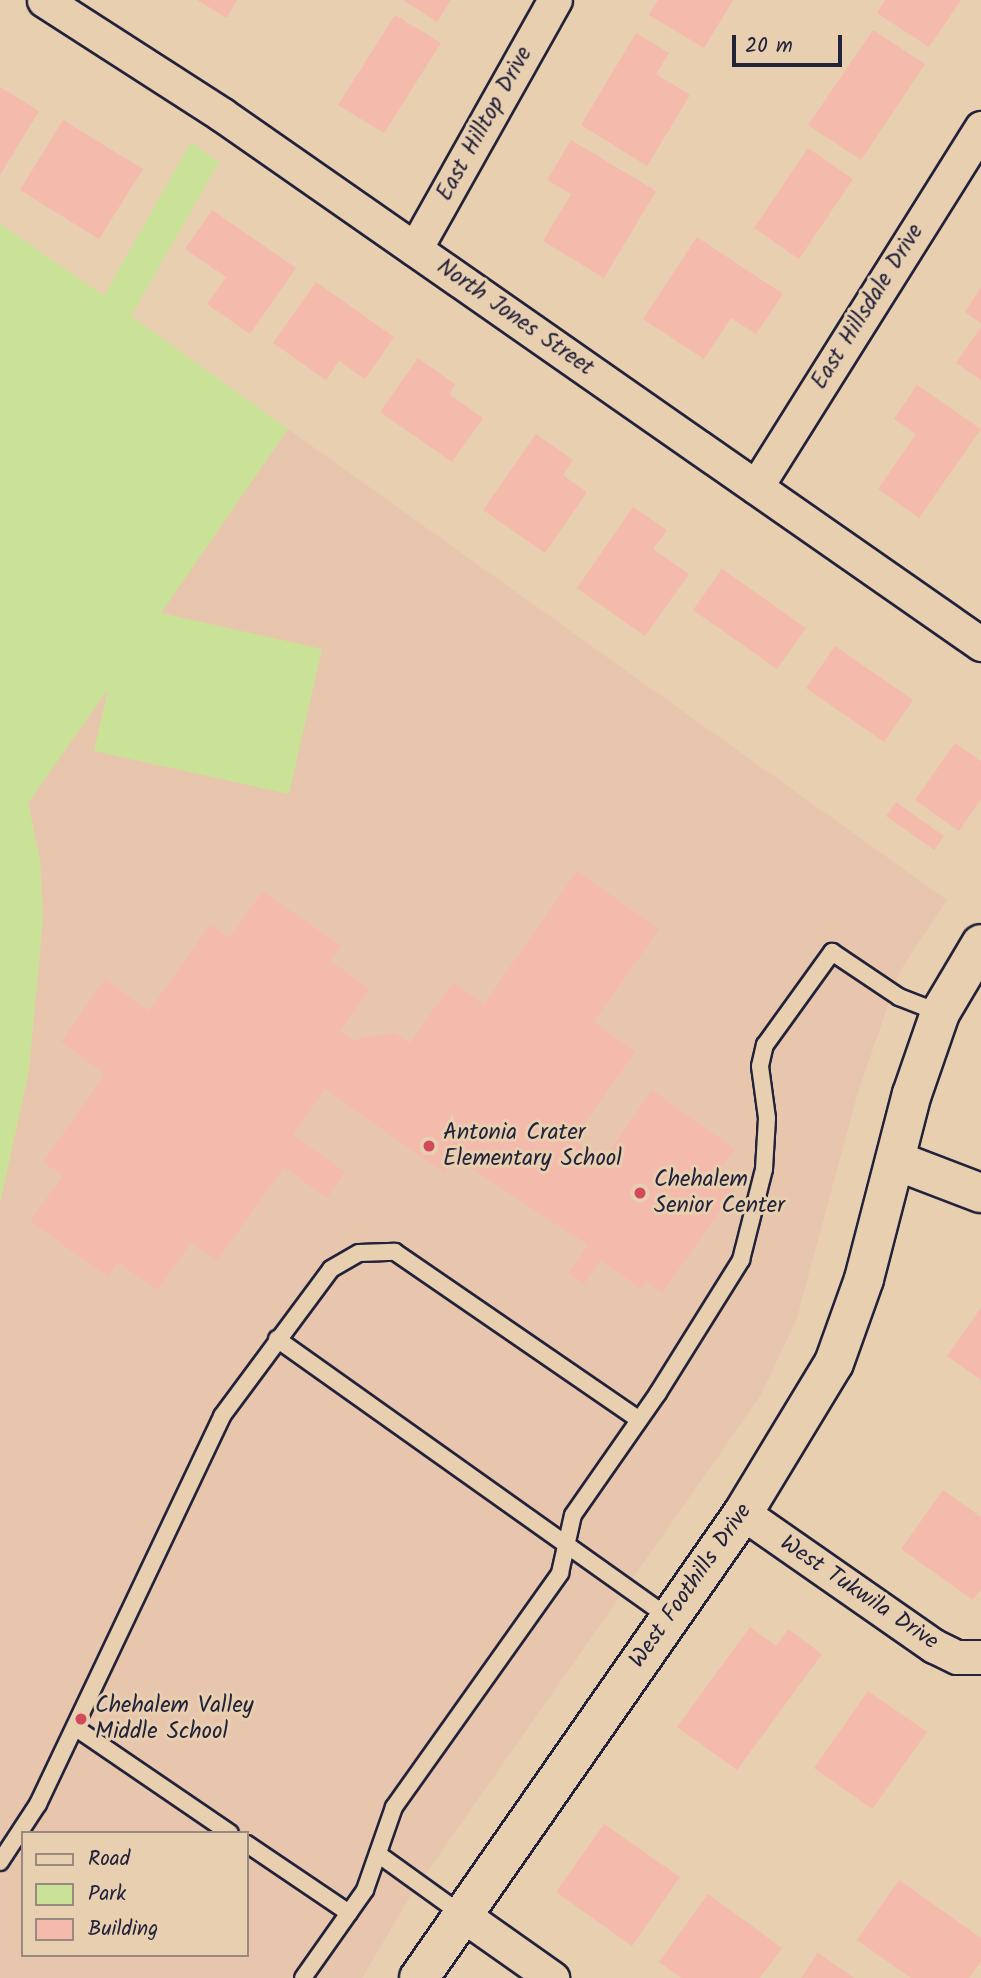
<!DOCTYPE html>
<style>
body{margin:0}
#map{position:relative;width:981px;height:1978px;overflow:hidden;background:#e8cfb0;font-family:Kalam,sans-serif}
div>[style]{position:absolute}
.built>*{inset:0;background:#e8c6ad}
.green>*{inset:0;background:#cae298}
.building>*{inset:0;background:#f4baac}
.roads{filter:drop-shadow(2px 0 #22223b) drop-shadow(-2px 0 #22223b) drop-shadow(0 2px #22223b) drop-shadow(0 -2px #22223b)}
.service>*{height:16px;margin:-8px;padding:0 8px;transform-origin:8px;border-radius:8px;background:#e8cfb0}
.minor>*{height:33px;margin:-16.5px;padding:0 16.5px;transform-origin:16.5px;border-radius:16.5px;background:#e8cfb0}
.tertiary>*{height:38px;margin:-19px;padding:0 19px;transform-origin:19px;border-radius:19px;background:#e8cfb0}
.dots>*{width:19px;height:19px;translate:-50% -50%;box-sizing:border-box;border:4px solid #e8cfb0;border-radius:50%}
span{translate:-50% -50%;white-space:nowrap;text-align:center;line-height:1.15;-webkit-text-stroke:6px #e8cfb0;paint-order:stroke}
.street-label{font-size:23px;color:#22223b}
.poi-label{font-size:23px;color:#22223b}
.left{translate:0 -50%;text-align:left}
.legend{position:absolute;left:21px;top:1831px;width:228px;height:126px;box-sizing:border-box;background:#e8cfb0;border:2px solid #998a81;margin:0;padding:9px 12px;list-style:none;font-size:21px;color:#22223b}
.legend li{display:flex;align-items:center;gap:14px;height:35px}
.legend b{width:35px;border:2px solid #998a81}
.scale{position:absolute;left:732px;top:35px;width:110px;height:32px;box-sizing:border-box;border:4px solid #22223b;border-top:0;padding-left:9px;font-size:21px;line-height:24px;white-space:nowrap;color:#22223b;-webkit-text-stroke:5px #e8cfb0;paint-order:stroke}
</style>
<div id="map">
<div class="built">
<div style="clip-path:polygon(evenodd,288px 429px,947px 900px,900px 971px,858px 1092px,797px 1318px,761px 1395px,411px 1895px,362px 1978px,0 1978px,0 1203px,29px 1070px,43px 917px,40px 861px,28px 803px,288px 429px,23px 1833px,247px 1833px,247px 1955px,23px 1955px,23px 1833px)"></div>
</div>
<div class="green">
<div style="clip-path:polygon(191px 142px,219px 162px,131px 316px,288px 429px,161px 613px,322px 649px,289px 794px,94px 751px,108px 689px,28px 803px,40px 861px,43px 917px,29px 1070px,0 1203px,0 224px,104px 296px)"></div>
</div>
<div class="building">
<div style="clip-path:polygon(197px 0,237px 0,227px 18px)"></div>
<div style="clip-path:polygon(403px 0,451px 0,437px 22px)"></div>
<div style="clip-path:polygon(658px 0,733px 0,704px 48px,649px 15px)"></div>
<div style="clip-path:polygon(885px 0,961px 0,929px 47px,877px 13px)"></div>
<div style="clip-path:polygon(395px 15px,441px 43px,384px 133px,338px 105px)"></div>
<div style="clip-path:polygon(873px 30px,925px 64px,861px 160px,808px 125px)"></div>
<div style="clip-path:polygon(636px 33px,669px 53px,656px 74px,690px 95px,647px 166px,581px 125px)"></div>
<div style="clip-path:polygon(0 87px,39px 111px,0 175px)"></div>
<div style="clip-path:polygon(63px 120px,143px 169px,99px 239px,20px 190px)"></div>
<div style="clip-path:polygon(571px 140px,656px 191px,604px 278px,543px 241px,571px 194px,547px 180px)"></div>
<div style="clip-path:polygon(808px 148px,853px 179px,799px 259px,754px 228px)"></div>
<div style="clip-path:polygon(212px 210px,296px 268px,250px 334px,207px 304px,226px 277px,185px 249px)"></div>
<div style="clip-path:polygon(697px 237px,783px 294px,756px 334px,731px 318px,704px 359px,643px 319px)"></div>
<div style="clip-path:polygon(316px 282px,394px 337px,365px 379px,339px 361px,326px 380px,273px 343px)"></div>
<div style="clip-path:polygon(981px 287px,981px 323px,965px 312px)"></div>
<div style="clip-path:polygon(981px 327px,981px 380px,956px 363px)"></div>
<div style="clip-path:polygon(418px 358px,455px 384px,449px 394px,483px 418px,452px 462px,380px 412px)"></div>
<div style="clip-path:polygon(917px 385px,981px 429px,919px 518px,878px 489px,916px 434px,894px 419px)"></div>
<div style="clip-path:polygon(536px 434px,573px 460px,563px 475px,587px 492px,545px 553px,483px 510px)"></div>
<div style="clip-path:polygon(633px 507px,667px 530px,653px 549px,689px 574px,645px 636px,577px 588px)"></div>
<div style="clip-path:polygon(722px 569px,806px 628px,777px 669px,693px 610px)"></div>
<div style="clip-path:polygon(835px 646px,913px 700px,884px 742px,806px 688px)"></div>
<div style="clip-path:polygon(955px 743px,981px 761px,981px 799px,959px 831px,915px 800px)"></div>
<div style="clip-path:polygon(896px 802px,944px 836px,934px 850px,886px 816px)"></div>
<div style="clip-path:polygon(577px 871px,659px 929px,594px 1022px,635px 1052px,573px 1140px,603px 1160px,652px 1090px,735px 1149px,715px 1176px,735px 1190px,662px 1293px,646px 1281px,641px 1289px,600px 1260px,584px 1284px,568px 1273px,588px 1245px,455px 1158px,444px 1173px,325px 1089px,293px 1135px,345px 1172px,327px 1198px,284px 1167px,217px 1261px,191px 1243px,157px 1290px,118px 1262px,108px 1277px,30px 1221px,63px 1175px,43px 1162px,105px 1074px,61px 1042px,105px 979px,149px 1011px,210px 925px,229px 938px,263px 891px,341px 946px,330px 961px,370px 989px,340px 1031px,357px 1042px,360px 1038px,395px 1033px,410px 1043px,453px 982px,484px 1004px)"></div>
<div style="clip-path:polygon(981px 1308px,981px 1380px,947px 1356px)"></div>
<div style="clip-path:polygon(943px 1490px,981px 1517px,981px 1589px,973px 1600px,901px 1549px)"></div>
<div style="clip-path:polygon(750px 1627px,776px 1646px,788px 1629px,822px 1654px,737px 1770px,677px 1727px)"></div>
<div style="clip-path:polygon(868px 1691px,927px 1732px,872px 1809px,814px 1768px)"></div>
<div style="clip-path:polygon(604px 1824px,680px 1877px,632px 1946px,556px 1892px)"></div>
<div style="clip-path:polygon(899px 1880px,981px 1938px,981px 1961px,969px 1978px,911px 1978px,857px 1940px)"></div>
<div style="clip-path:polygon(708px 1894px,782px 1948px,760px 1978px,681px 1978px,659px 1962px)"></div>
<div style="clip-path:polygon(818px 1953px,854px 1978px,801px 1978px)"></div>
</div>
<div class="roads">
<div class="service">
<div style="left:277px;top:1339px;width:481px;rotate:35.4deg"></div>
<div style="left:76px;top:1728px;width:186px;rotate:34.3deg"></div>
<div style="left:247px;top:1844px;width:123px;rotate:34.1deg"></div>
<div style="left:378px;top:1854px;width:101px;rotate:35.7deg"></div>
<div style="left:0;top:1862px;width:69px;rotate:-56.8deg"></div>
<div style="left:38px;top:1804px;width:429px;rotate:-64.6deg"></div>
<div style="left:222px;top:1416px;width:183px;rotate:-53.4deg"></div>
<div style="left:331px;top:1269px;width:32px;rotate:-30deg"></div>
<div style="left:359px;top:1253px;width:36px;rotate:-2deg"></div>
<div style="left:395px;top:1252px;width:296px;rotate:34.5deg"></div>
<div style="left:303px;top:1978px;width:108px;rotate:-54.8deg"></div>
<div style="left:365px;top:1890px;width:88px;rotate:-70.7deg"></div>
<div style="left:394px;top:1807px;width:287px;rotate:-54.6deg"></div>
<div style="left:560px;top:1573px;width:59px;rotate:-77.4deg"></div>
<div style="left:573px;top:1515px;width:149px;rotate:-55.1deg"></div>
<div style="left:658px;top:1393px;width:157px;rotate:-58deg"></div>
<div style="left:741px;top:1260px;width:94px;rotate:-75.8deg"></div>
<div style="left:764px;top:1169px;width:51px;rotate:-86.6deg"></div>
<div style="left:767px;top:1118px;width:52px;rotate:-97.7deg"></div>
<div style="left:760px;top:1066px;width:22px;rotate:-77deg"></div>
<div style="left:765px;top:1045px;width:115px;rotate:-54.2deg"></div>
<div style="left:832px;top:952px;width:81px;rotate:33.9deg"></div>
<div style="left:899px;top:997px;width:44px;rotate:21.3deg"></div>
</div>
<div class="minor">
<div style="left:44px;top:0;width:211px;rotate:32.8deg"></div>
<div style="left:221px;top:114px;width:927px;rotate:34.89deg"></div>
<div style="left:415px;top:249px;width:286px;rotate:-60.7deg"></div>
<div style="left:756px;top:487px;width:424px;rotate:-57.9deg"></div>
<div style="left:743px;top:1513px;width:233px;rotate:34.9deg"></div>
<div style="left:934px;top:1646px;width:25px;rotate:26deg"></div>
<div style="left:957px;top:1657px;width:24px"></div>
<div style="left:460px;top:1913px;width:113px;rotate:35.2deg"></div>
</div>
<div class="tertiary">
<div style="left:897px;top:1161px;width:90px;rotate:20.9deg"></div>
<div style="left:419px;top:1978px;width:567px;rotate:-55.13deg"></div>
<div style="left:743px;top:1513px;width:175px;rotate:-58.8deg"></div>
<div style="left:834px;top:1363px;width:89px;rotate:-70.3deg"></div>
<div style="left:864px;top:1279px;width:191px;rotate:-75.5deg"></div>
<div style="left:912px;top:1094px;width:86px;rotate:-70.9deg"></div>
<div style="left:940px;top:1013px;width:80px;rotate:-59.3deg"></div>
</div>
</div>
<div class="dots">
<div style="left:429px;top:1146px;background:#d1495b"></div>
<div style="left:640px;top:1193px;background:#d1495b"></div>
<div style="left:81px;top:1719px;background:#d1495b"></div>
</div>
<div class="street-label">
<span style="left:485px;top:124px;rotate:-61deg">East Hilltop Drive</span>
<span style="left:868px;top:307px;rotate:-58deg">East Hillsdale Drive</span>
<span style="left:515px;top:318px;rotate:35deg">North Jones Street</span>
<span style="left:691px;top:1586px;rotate:-55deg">West Foothills Drive</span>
<span style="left:859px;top:1593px;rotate:34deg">West Tukwila Drive</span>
</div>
<div class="poi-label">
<span class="left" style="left:443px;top:1146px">Antonia Crater<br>Elementary School</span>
<span class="left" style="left:654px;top:1193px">Chehalem<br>Senior Center</span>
<span class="left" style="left:95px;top:1719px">Chehalem Valley<br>Middle School</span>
</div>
<ul class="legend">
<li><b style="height:9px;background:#e8cfb0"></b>Road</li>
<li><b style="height:19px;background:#cae298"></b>Park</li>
<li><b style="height:19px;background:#f4baac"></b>Building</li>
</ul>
<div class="scale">20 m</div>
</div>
